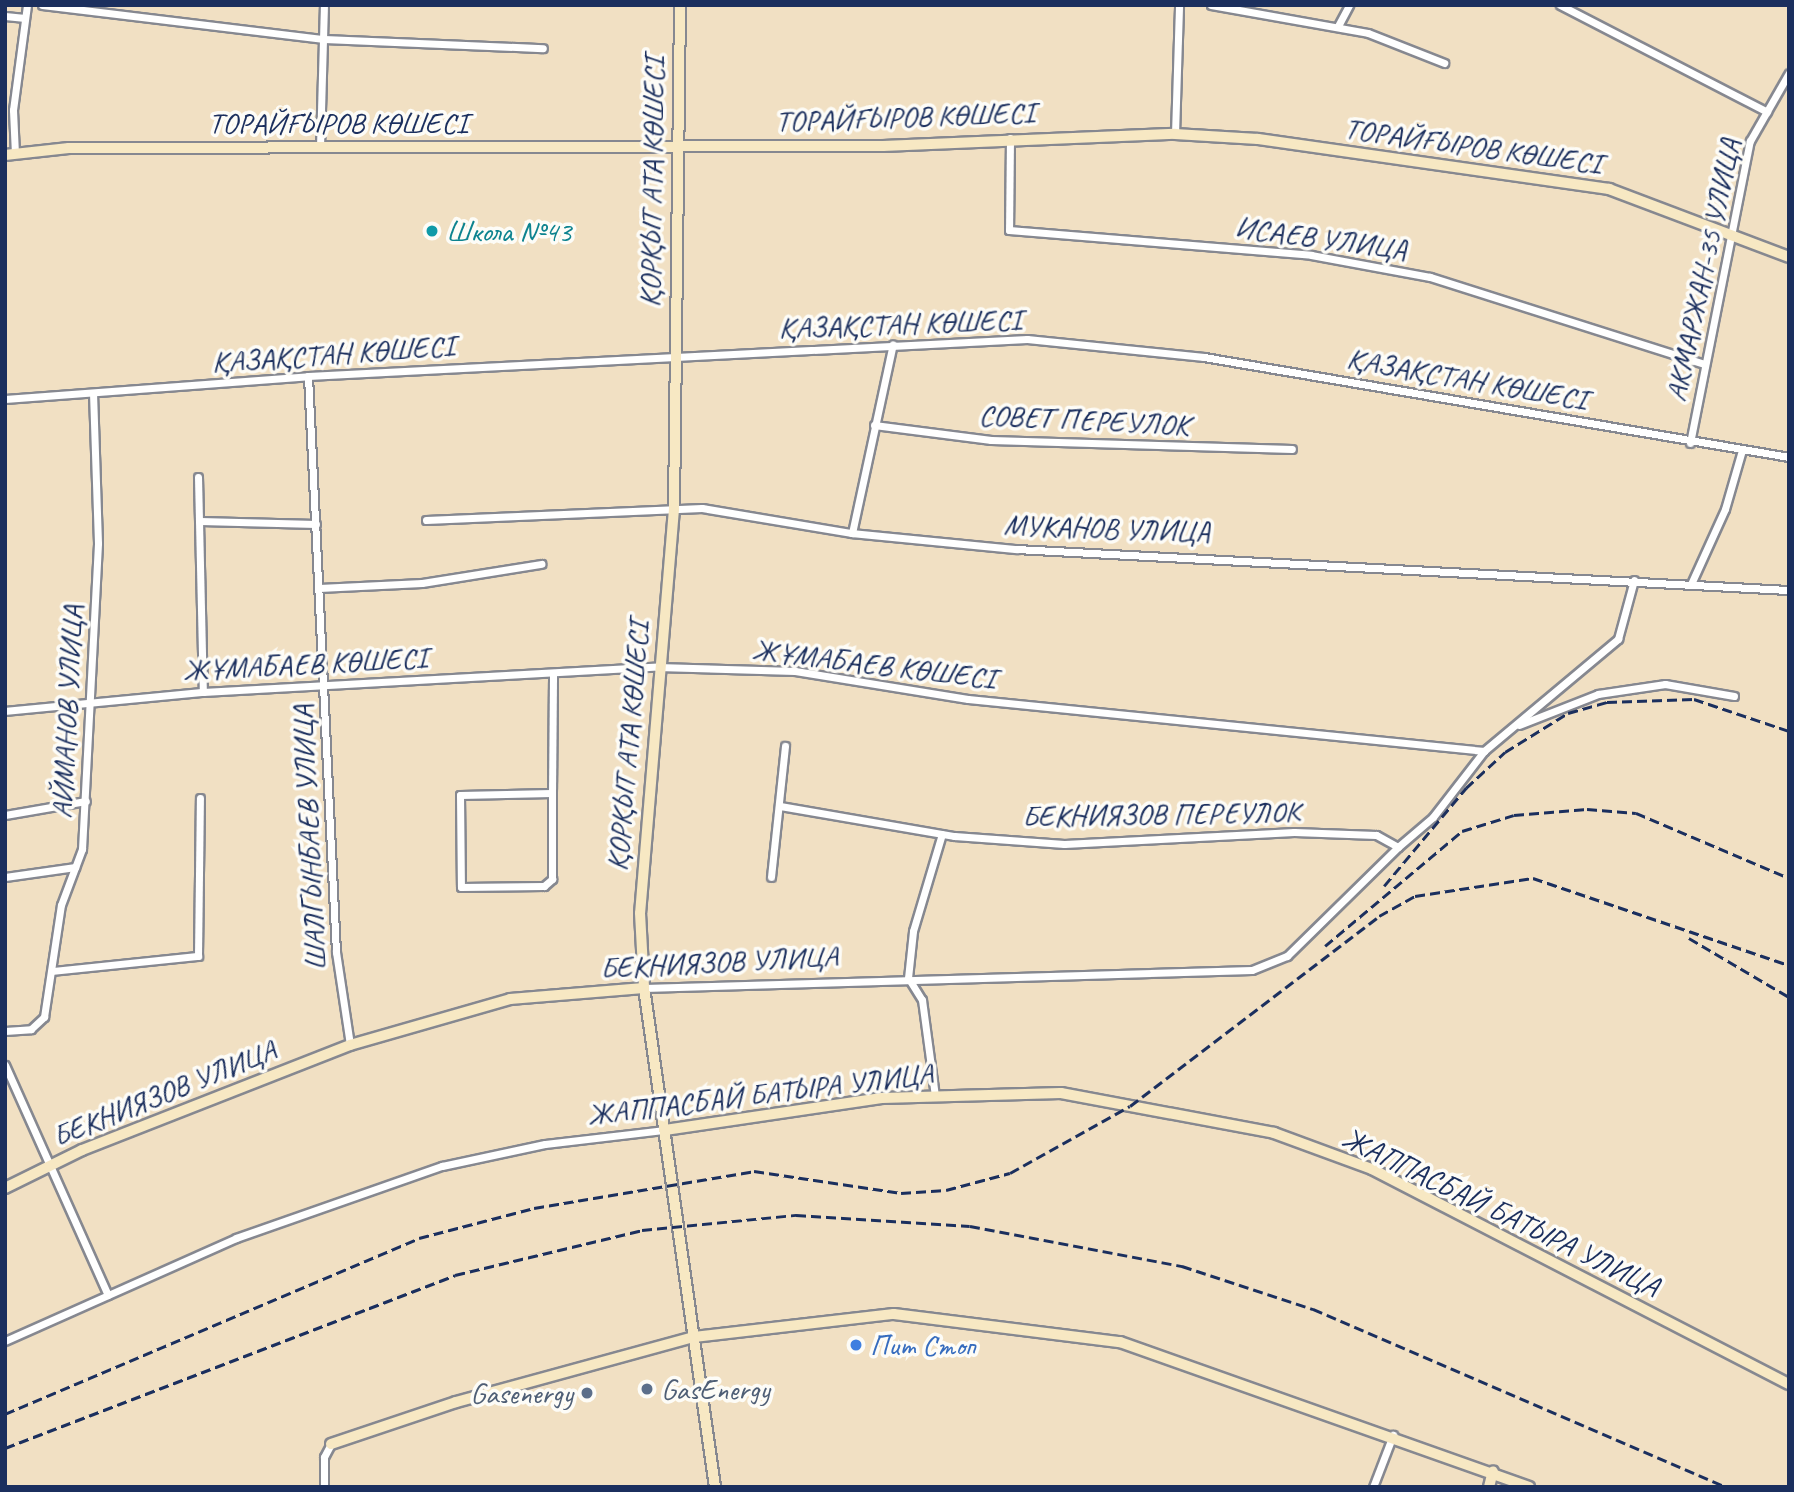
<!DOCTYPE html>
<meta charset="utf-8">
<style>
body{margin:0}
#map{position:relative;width:1794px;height:1492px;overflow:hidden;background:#f1e0c3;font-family:Caveat,sans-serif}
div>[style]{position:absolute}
.roads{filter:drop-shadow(2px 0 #868890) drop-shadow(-2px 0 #868890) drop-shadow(0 2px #868890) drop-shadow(0 -2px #868890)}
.street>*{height:7px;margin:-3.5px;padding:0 3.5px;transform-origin:3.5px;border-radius:3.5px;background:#fff}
.secondary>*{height:10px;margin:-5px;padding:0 5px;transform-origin:5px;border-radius:5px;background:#f7e8c3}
.rail>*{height:2.5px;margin-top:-1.25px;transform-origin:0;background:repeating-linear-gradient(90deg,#1b2f5e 0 10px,transparent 0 15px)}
.dots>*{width:19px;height:19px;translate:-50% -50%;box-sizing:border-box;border:4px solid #fdfcf7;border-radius:50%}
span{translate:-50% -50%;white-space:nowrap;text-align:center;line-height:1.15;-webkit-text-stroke:7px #fdfcf7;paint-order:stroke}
.street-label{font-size:30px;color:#1b2f5e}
.culture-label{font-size:30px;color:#0d838f}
.left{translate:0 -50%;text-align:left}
.shop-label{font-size:30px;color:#366cbe}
.service-label{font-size:30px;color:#4e5e75}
.right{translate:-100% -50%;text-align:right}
.frame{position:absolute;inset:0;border:7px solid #1b2f5e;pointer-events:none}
</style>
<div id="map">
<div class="roads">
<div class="street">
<div style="left:42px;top:5px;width:284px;rotate:6.9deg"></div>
<div style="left:324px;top:39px;width:219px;rotate:2.4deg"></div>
<div style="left:1211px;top:5px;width:159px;rotate:10.1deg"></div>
<div style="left:1368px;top:33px;width:82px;rotate:21.5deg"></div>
<div style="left:1560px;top:5px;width:233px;rotate:27.3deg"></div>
<div style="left:5px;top:16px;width:20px;rotate:6deg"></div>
<div style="left:1338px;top:26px;width:24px;rotate:-62deg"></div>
<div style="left:1175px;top:134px;width:129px;rotate:-88.2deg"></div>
<div style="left:1010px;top:138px;width:92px;rotate:90.6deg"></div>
<div style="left:1009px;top:230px;width:303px;rotate:4.7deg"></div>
<div style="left:1311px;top:255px;width:121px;rotate:10.5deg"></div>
<div style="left:1430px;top:277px;width:288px;rotate:17.6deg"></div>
<div style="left:320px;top:147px;width:142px;rotate:-88.4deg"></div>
<div style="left:15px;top:154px;width:44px;rotate:-92.6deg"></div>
<div style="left:13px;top:110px;width:106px;rotate:-82.4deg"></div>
<div style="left:308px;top:376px;width:577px;rotate:87.22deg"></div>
<div style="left:336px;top:952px;width:94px;rotate:81.4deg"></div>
<div style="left:5px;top:399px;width:304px;rotate:-4.3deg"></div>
<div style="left:308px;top:376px;width:720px;rotate:-2.95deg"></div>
<div style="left:1027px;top:339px;width:178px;rotate:5.8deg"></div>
<div style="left:1204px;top:357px;width:593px;rotate:9.7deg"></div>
<div style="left:874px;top:425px;width:118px;rotate:7.3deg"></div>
<div style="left:991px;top:440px;width:301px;rotate:1.7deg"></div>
<div style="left:1690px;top:443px;width:308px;rotate:-78.8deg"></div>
<div style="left:1750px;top:141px;width:78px;rotate:-60.2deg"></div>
<div style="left:198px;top:477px;width:215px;rotate:88.7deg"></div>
<div style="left:426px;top:520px;width:276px;rotate:-2.5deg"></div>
<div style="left:702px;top:508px;width:152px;rotate:9.5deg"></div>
<div style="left:852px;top:533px;width:165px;rotate:5.6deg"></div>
<div style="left:1016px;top:549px;width:774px;rotate:3.04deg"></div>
<div style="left:200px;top:521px;width:116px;rotate:1.5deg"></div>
<div style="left:852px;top:533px;width:193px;rotate:-77.8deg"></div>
<div style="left:1691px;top:584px;width:82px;rotate:-65.6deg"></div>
<div style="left:1725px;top:509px;width:61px;rotate:-73.9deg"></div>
<div style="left:319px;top:588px;width:103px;rotate:-2.8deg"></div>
<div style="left:422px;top:583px;width:121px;rotate:-9.1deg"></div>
<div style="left:5px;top:711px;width:199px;rotate:-5.5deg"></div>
<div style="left:203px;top:692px;width:455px;rotate:-3.2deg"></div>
<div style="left:657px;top:667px;width:138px;rotate:1.7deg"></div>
<div style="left:795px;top:671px;width:175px;rotate:9.2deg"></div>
<div style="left:968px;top:699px;width:519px;rotate:5.75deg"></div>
<div style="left:1519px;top:725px;width:85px;rotate:-21.4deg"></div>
<div style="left:1598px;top:694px;width:68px;rotate:-8.5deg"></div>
<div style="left:1665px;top:684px;width:70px;rotate:9.9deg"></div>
<div style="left:552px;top:793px;width:92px;rotate:178.8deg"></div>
<div style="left:460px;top:795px;width:92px;rotate:89.4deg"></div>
<div style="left:461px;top:887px;width:83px;rotate:-0.7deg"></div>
<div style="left:544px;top:886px;width:11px;rotate:-41deg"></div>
<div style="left:552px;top:879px;width:86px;rotate:-90deg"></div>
<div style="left:552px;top:793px;width:120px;rotate:-89.5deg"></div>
<div style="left:5px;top:815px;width:82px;rotate:-9.8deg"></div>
<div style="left:1398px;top:847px;width:46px;rotate:-40.6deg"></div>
<div style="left:1433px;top:817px;width:83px;rotate:-52.3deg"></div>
<div style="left:1484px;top:751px;width:175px;rotate:-39.9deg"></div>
<div style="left:1618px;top:639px;width:61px;rotate:-74.8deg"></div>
<div style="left:5px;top:877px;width:71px;rotate:-8.1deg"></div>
<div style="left:771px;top:877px;width:132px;rotate:-83.9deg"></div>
<div style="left:52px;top:971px;width:147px;rotate:-5.9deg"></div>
<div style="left:198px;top:956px;width:158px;rotate:-89.3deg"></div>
<div style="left:644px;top:988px;width:608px;rotate:-1.7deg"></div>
<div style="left:1252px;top:970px;width:38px;rotate:-22deg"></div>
<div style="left:1287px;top:956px;width:156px;rotate:-44.5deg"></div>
<div style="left:1398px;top:847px;width:25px;rotate:-151deg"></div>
<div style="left:1376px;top:835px;width:82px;rotate:-177.9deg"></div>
<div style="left:1294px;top:832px;width:230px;rotate:177deg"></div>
<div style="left:1064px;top:844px;width:110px;rotate:-175.8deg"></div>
<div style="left:954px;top:836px;width:176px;rotate:-170.2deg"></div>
<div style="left:5px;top:1031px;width:26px;rotate:-4deg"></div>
<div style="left:31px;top:1029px;width:18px;rotate:-43deg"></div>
<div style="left:44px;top:1017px;width:113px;rotate:-81.4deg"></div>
<div style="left:61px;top:905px;width:60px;rotate:-69.4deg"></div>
<div style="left:82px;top:849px;width:306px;rotate:-87deg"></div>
<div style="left:98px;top:543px;width:149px;rotate:-91.9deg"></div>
<div style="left:5px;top:1065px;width:252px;rotate:65.9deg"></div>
<div style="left:935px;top:1096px;width:97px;rotate:-97.7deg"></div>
<div style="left:922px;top:1000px;width:26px;rotate:-122deg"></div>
<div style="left:908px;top:978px;width:47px;rotate:-83.9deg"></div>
<div style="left:913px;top:931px;width:101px;rotate:-73.4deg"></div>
<div style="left:5px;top:1341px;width:253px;rotate:-24deg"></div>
<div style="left:236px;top:1238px;width:218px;rotate:-19.3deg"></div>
<div style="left:442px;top:1166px;width:105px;rotate:-12.1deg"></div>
<div style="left:545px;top:1144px;width:121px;rotate:-6.7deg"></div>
<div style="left:324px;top:1487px;width:30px;rotate:-90deg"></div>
<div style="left:324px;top:1457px;width:15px;rotate:-62deg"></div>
<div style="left:1373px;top:1487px;width:56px;rotate:-69deg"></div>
</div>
<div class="secondary">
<div style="left:680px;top:5px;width:504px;rotate:90.68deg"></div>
<div style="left:674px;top:509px;width:405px;rotate:94.8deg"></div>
<div style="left:640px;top:913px;width:75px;rotate:86.9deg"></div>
<div style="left:644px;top:988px;width:504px;rotate:81.9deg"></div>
<div style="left:5px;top:155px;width:64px;rotate:-6.2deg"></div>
<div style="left:69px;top:148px;width:814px;rotate:-0.14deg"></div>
<div style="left:883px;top:146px;width:292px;rotate:-2.4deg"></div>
<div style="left:1175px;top:134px;width:83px;rotate:3.4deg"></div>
<div style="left:1258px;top:139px;width:355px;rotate:8.1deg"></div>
<div style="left:1609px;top:189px;width:192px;rotate:20.7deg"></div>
<div style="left:665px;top:1130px;width:219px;rotate:-8.4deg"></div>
<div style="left:882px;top:1098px;width:179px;rotate:-1.6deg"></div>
<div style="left:1061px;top:1093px;width:217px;rotate:10.6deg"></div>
<div style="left:1274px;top:1133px;width:104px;rotate:20.2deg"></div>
<div style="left:1372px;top:1169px;width:469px;rotate:27.3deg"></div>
<div style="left:5px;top:1188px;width:86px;rotate:-26.3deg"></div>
<div style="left:82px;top:1150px;width:288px;rotate:-21.4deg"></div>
<div style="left:350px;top:1045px;width:166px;rotate:-16deg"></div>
<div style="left:510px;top:999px;width:134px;rotate:-4.7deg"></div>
<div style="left:331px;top:1444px;width:132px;rotate:-18.6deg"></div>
<div style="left:456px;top:1402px;width:247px;rotate:-15.3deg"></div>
<div style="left:694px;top:1337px;width:201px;rotate:-6.6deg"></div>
<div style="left:894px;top:1314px;width:228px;rotate:7.1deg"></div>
<div style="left:1120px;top:1342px;width:434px;rotate:19.5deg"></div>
<div style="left:1489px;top:1487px;width:16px;rotate:-76deg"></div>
</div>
</div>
<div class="rail">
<div style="left:1384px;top:886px;width:128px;rotate:-50.1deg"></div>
<div style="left:1466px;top:788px;width:53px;rotate:-42.7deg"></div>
<div style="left:1505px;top:752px;width:74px;rotate:-31.8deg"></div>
<div style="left:1568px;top:713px;width:41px;rotate:-15.8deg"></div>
<div style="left:1607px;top:702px;width:87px;rotate:-2deg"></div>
<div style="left:1694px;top:699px;width:100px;rotate:18.6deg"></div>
<div style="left:1689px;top:938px;width:116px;rotate:30.5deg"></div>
<div style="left:1325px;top:946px;width:179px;rotate:-40deg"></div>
<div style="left:1462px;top:831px;width:54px;rotate:-17.1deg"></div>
<div style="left:1514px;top:815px;width:73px;rotate:-4.7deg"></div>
<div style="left:1587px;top:809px;width:49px;rotate:4.7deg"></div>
<div style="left:1636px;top:813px;width:166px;rotate:23deg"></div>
<div style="left:5px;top:1414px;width:450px;rotate:-23deg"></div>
<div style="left:419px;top:1238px;width:119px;rotate:-14.6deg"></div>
<div style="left:534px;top:1208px;width:223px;rotate:-9.5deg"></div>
<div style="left:754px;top:1171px;width:149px;rotate:8.5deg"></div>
<div style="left:901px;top:1193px;width:45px;rotate:-3.8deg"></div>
<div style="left:946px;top:1190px;width:66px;rotate:-14.9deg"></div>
<div style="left:1010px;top:1173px;width:137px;rotate:-29.2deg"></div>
<div style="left:1130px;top:1106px;width:313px;rotate:-37.3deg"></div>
<div style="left:1379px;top:916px;width:41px;rotate:-29.1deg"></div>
<div style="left:1415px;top:896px;width:119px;rotate:-8.7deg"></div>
<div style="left:1533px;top:878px;width:270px;rotate:18.8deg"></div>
<div style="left:5px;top:1448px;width:482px;rotate:-21deg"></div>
<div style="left:455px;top:1275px;width:192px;rotate:-13.5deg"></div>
<div style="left:642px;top:1230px;width:155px;rotate:-5.6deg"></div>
<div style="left:796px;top:1215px;width:174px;rotate:3.6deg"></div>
<div style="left:970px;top:1226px;width:216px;rotate:10.7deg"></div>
<div style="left:1182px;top:1266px;width:138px;rotate:18.2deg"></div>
<div style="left:1313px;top:1309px;width:451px;rotate:23.3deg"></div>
</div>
<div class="dots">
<div style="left:432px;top:231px;background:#0f9aa8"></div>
<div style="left:856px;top:1345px;background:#3f7fe0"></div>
<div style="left:647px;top:1389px;background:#5c6f8a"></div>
<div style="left:587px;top:1393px;background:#5c6f8a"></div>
</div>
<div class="street-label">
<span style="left:905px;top:117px;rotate:-2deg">ТОРАЙҒЫРОВ КӨШЕСІ</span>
<span style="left:338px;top:123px">ТОРАЙҒЫРОВ КӨШЕСІ</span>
<span style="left:1473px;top:146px;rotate:8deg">ТОРАЙҒЫРОВ КӨШЕСІ</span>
<span style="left:652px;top:182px;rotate:-89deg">ҚОРҚЫТ АТА КӨШЕСІ</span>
<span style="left:1321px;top:238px;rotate:8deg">ИСАЕВ УЛИЦА</span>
<span style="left:1703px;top:270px;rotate:-78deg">АКМАРЖАН-35 УЛИЦА</span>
<span style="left:900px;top:324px;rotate:-2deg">ҚАЗАҚСТАН КӨШЕСІ</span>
<span style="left:333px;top:354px;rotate:-4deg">ҚАЗАҚСТАН КӨШЕСІ</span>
<span style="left:1467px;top:379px;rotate:10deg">ҚАЗАҚСТАН КӨШЕСІ</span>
<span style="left:1084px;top:420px;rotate:3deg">СОВЕТ ПЕРЕУЛОК</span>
<span style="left:1107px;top:528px;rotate:2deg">МУКАНОВ УЛИЦА</span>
<span style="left:305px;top:664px;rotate:-3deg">ЖҰМАБАЕВ КӨШЕСІ</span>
<span style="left:874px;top:664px;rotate:7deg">ЖҰМАБАЕВ КӨШЕСІ</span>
<span style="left:67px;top:712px;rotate:-87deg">АЙМАНОВ УЛИЦА</span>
<span style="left:628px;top:746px;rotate:-85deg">ҚОРҚЫТ АТА КӨШЕСІ</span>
<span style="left:1161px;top:814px;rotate:-1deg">БЕКНИЯЗОВ ПЕРЕУЛОК</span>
<span style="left:309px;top:838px;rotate:-93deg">ШАЛГЫНБАЕВ УЛИЦА</span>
<span style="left:719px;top:962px;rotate:-3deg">БЕКНИЯЗОВ УЛИЦА</span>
<span style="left:164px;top:1093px;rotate:-22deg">БЕКНИЯЗОВ УЛИЦА</span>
<span style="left:760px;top:1094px;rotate:-7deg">ЖАППАСБАЙ БАТЫРА УЛИЦА</span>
<span style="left:1501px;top:1212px;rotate:26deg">ЖАППАСБАЙ БАТЫРА УЛИЦА</span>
</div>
<div class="culture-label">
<span class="left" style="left:446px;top:231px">Школа №43</span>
</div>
<div class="shop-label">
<span class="left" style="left:870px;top:1345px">Пит Стоп</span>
</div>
<div class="service-label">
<span class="left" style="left:661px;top:1389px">GasEnergy</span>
<span class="right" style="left:573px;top:1393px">Gasenergy</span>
</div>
<div class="frame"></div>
</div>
